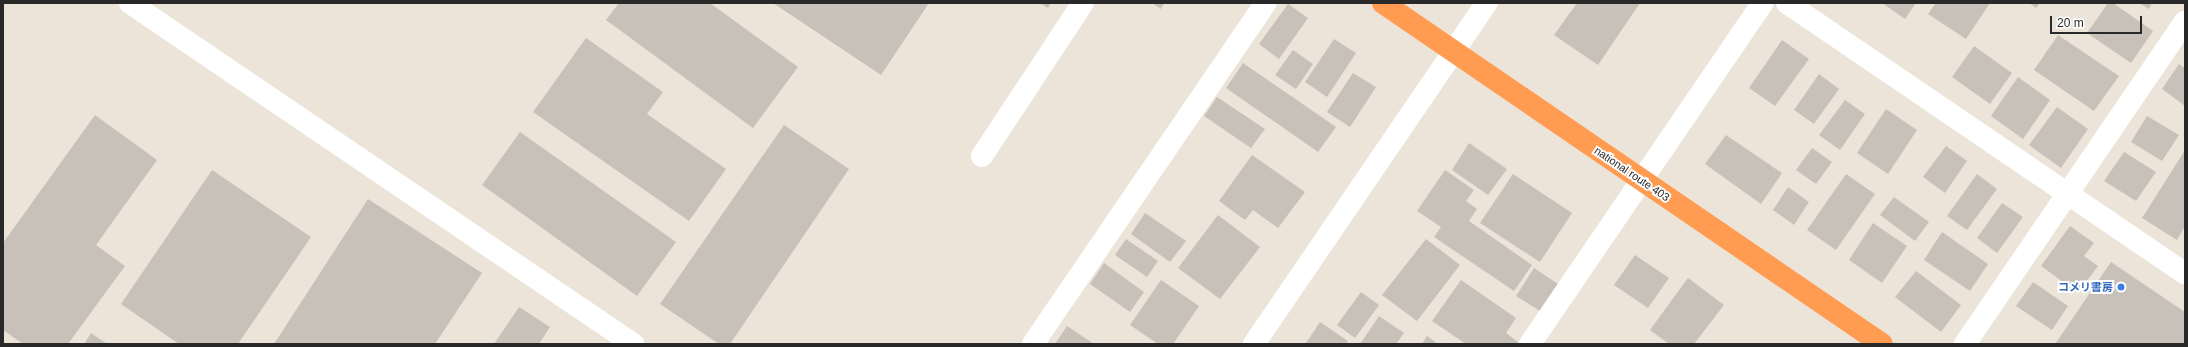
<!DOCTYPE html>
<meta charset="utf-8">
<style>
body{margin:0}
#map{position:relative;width:2188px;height:347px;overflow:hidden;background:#ece4d9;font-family:Helvetica,"Noto Sans JP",sans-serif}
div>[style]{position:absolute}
.building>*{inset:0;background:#c7c1b9}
.street>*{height:22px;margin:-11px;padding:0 11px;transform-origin:11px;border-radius:11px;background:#fff}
.secondary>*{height:22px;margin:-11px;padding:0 11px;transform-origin:11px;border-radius:11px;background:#fff}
.highway>*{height:22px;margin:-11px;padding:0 11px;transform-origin:11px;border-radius:11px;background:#ff9c51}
.dots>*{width:11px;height:11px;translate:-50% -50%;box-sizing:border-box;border:2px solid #fff;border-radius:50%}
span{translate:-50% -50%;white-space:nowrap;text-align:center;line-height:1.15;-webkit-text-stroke:4px #fff;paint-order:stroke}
.street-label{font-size:11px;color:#292929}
.shop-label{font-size:11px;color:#366cbe;font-weight:700}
.right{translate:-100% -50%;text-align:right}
.frame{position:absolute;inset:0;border:4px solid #292929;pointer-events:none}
.scale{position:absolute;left:2050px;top:16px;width:92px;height:18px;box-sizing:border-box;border:2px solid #292929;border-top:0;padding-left:5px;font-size:12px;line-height:14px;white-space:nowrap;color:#292929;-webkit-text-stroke:3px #fff;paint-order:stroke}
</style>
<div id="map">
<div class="building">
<div style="clip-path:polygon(619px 3px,710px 3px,798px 67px,753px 128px,606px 20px)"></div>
<div style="clip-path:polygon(773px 3px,929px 3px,881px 75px)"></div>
<div style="clip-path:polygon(1040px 3px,1051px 3px,1048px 8px)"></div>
<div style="clip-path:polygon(1152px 3px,1164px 3px,1161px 9px)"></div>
<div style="clip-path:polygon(1577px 3px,1640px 3px,1598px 65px,1554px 35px)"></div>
<div style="clip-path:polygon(1882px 3px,1916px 3px,1905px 19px)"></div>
<div style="clip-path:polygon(1936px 3px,1990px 3px,1966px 39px,1928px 14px)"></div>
<div style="clip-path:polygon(2029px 3px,2040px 3px,2036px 8px)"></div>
<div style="clip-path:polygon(2108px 3px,2113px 3px,2153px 31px,2131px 63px,2087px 33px)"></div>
<div style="clip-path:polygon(2139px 3px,2152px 3px,2149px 9px)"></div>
<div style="clip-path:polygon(1288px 4px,1308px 18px,1279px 59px,1259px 44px)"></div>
<div style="clip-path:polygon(2058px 35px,2119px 76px,2094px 111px,2034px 70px)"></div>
<div style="clip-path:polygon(586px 38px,663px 92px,647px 114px,726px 169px,689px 221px,533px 112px)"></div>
<div style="clip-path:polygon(1334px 39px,1356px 53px,1327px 97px,1305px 82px)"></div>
<div style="clip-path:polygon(1782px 40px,1809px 59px,1775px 106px,1749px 88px)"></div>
<div style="clip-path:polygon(1974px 46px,2012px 73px,1990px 104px,1952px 77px)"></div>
<div style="clip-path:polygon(1293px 50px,1313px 64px,1296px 89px,1275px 75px)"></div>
<div style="clip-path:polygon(1243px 63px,1336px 127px,1318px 152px,1226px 88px)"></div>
<div style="clip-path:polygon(2179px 64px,2185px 68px,2185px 106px,2162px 89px)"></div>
<div style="clip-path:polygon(1353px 73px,1376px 87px,1350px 127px,1327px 112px)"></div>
<div style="clip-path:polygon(1819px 74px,1839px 89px,1814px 124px,1794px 110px)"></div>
<div style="clip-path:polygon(2018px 77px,2050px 100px,2023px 139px,1991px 116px)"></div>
<div style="clip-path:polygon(1217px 97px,1265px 129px,1251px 148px,1204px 116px)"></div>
<div style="clip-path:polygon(1845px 100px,1865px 114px,1840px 150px,1819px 135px)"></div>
<div style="clip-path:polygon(2057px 107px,2088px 129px,2061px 168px,2029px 145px)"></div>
<div style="clip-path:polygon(1886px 109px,1917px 130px,1888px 174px,1857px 153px)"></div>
<div style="clip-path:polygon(95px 115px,157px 160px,96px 245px,125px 266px,68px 344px,23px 344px,3px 330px,3px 243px)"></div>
<div style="clip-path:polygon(2147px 116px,2179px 135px,2162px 161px,2131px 142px)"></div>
<div style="clip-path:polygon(784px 125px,849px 169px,730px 344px,719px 344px,660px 304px)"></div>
<div style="clip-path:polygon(520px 132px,676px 242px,637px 296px,482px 185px)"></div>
<div style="clip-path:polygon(1726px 135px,1782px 173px,1761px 204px,1705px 164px)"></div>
<div style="clip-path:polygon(1469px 143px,1507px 169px,1488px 195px,1452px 170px)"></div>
<div style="clip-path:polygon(1946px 146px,1967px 161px,1945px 193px,1923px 177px)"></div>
<div style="clip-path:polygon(1812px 148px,1832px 162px,1816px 184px,1796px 170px)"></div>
<div style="clip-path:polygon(2185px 150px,2185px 226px,2177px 240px,2142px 218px)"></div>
<div style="clip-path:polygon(2124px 152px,2156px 172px,2136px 201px,2104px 181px)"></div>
<div style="clip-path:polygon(1252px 155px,1305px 192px,1278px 228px,1253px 210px,1245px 220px,1219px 201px)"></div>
<div style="clip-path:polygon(212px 170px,311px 237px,238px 344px,179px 344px,121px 304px)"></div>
<div style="clip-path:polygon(1445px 170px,1474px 190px,1466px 201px,1477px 209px,1469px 221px,1532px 265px,1514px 291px,1434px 237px,1441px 227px,1417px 211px)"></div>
<div style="clip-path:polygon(1513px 174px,1572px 213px,1540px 262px,1480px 223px)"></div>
<div style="clip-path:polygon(1846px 174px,1875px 194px,1836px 250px,1807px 230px)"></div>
<div style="clip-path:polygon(1977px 174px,1997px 189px,1967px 230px,1947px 216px)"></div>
<div style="clip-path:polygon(1788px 187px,1809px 202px,1794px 225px,1773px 210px)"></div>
<div style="clip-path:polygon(1894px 197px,1929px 222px,1915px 241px,1880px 215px)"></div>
<div style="clip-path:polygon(368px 199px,482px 273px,435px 344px,274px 344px)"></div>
<div style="clip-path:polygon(2002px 203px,2023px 217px,1997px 253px,1977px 238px)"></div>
<div style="clip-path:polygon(1145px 213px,1186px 241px,1170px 262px,1131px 234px)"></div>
<div style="clip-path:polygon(1218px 215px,1260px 247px,1220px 299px,1178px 268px)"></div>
<div style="clip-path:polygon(1873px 223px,1907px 246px,1882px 283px,1849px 260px)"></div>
<div style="clip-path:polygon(2070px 226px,2094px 243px,2084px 256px,2098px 266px,2078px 293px,2041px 266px)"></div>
<div style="clip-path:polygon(1942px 232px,1988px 264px,1970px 291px,1924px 260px)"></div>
<div style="clip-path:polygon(1126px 239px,1158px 261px,1147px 277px,1115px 255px)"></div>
<div style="clip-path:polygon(1426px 239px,1460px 265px,1417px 321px,1382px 295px)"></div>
<div style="clip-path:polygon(1635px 255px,1669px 278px,1648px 308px,1614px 285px)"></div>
<div style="clip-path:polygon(2111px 262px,2185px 312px,2185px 344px,2055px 344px)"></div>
<div style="clip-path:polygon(1104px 263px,1144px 292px,1130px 312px,1090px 284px)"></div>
<div style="clip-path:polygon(1534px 268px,1558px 284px,1540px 311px,1516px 296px)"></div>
<div style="clip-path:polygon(1916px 271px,1961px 305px,1941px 332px,1895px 297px)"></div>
<div style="clip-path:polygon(1688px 278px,1724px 305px,1694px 344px,1669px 344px,1650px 330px)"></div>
<div style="clip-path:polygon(1161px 280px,1199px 306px,1173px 344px,1158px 344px,1130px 325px)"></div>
<div style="clip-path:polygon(1461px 280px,1516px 318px,1506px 333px,1518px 342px,1517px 344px,1466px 344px,1432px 321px)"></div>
<div style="clip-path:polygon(2033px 282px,2068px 306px,2052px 330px,2016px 306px)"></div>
<div style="clip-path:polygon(1361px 292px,1379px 305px,1355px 338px,1337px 325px)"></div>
<div style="clip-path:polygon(519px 307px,550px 327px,539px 344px,494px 344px)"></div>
<div style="clip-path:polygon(1379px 316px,1404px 333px,1396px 344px,1360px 344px)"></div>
<div style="clip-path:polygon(1320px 322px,1348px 341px,1346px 344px,1306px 343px)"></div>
<div style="clip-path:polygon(1067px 326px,1094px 344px,1055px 344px)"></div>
<div style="clip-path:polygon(91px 333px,107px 344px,84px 344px)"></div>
<div style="clip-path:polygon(1427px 336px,1438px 344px,1422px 344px)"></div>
</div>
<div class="street">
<div style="left:130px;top:3px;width:608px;rotate:34.13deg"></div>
<div style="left:1787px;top:3px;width:481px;rotate:34.2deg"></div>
<div style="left:982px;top:156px;width:183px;rotate:-56.6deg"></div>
<div style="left:1033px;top:344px;width:413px;rotate:-55.7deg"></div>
<div style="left:1530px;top:344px;width:413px;rotate:-55.7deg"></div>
<div style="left:1965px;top:344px;width:390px;rotate:-55.7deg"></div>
</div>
<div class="secondary">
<div style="left:1254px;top:344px;width:413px;rotate:-55.7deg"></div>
</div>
<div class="highway">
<div style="left:1383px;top:3px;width:604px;rotate:34.35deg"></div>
</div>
<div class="dots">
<div style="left:2121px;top:287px;background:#3f7fe0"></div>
</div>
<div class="street-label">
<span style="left:1632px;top:174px;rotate:34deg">national route 403</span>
</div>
<div class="shop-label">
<span class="right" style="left:2113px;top:287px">コメリ書房</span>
</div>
<div class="frame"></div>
<div class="scale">20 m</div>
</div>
